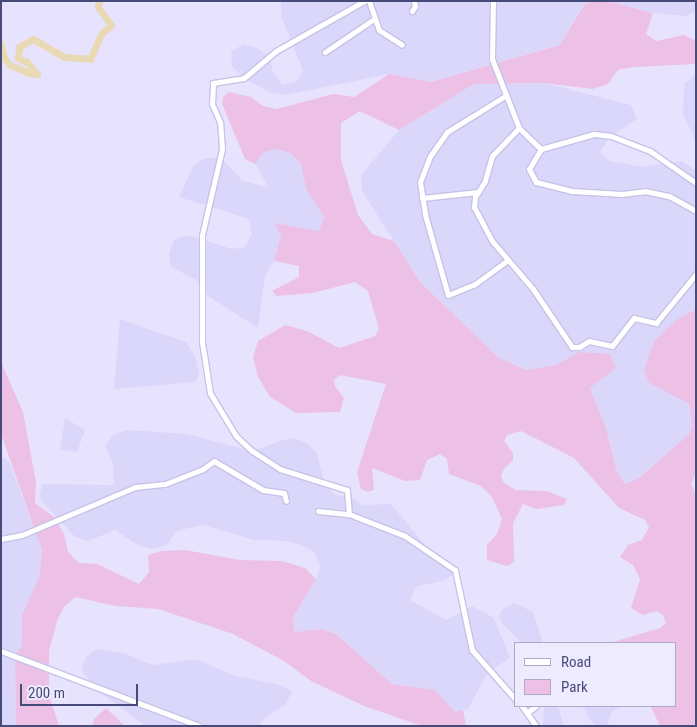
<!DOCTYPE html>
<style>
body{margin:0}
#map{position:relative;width:697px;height:727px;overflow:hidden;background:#e7e3fe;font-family:"Roboto Condensed",sans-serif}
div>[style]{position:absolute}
.residential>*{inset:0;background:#dbd7fb}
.green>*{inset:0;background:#edc0e6}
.river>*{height:7px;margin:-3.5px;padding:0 3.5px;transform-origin:3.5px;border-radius:3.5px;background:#e9dab6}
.roads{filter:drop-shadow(1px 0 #c4c3e8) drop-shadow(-1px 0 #c4c3e8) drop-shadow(0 1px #c4c3e8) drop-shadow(0 -1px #c4c3e8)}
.minor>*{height:5px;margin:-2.5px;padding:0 2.5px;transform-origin:2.5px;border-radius:2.5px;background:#fff}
span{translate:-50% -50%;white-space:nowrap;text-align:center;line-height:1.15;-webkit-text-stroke:4px #eeebff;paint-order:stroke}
.frame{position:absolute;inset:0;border:2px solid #474b79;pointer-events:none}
.legend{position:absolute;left:514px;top:642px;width:162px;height:65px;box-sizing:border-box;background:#eeebff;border:1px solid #ababc9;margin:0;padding:6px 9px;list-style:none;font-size:15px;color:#474b79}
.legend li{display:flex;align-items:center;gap:10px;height:25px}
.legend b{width:25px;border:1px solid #ababc9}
.scale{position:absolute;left:20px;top:684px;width:118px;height:22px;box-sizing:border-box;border:2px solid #474b79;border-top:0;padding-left:6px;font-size:15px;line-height:18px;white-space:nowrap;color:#474b79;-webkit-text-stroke:4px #eeebff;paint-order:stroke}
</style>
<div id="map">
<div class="residential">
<div style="clip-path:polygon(281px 1px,592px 1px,582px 6px,560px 45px,430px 82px,389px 74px,285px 95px,271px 93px,244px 78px,232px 67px,231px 52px,243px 44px,257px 48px,269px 56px,273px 72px,282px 85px,296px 82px,303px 70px,281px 16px)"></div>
<div style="clip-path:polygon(607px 1px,696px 1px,696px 11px,686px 16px,653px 13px)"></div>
<div style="clip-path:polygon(696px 74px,696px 143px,683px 113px,684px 84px)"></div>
<div style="clip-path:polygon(544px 83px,631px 105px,637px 119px,611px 136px,600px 152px,610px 161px,642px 167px,682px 161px,696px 171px,696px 309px,691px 311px,649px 383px,689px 404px,692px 425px,689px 434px,639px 478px,625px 484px,617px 472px,606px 428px,590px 388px,615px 368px,579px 352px,556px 365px,526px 370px,499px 358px,420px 282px,362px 191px,361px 175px,399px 130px,474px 84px)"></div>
<div style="clip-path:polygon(278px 149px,292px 154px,301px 164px,306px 189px,324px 217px,319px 231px,275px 223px,281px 236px,279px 251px,265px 277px,258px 328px,208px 296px,196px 280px,171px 267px,169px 254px,174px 240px,188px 235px,232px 249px,245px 247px,252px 234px,249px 219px,179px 197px,193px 166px,205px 158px,221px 158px,243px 181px,269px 188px,255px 164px,264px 152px)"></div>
<div style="clip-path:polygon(120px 319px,186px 342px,196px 358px,199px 375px,195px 382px,114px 389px)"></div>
<div style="clip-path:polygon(65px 418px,85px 430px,77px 452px,60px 449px)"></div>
<div style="clip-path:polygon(128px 430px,187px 434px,252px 451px,280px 441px,294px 438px,307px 443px,317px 453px,325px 485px,336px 495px,350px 497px,363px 505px,391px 504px,432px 553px,456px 573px,444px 580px,416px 587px,410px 600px,446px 620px,472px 606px,494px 618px,510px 658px,488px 672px,468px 709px,455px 713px,435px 690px,392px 684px,336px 634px,322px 629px,294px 632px,293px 617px,316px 579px,320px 566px,314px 552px,301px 545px,287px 541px,254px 540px,203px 525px,176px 531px,168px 544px,154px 549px,139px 546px,115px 530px,88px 541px,75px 537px,39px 498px,42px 484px,114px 485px,113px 463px,105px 447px,113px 435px)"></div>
<div style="clip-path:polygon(1px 456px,9px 461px,42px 549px,39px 577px,22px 615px,22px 645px,15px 656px,16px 726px,1px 726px)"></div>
<div style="clip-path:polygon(514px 603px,533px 612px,543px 643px,521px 643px,502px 623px,499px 617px,501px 610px)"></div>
<div style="clip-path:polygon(97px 649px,124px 653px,153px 665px,196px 659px,235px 676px,278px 684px,292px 691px,286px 704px,261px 721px,260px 726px,145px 726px,99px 692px,81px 670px,86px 657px)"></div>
<div style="clip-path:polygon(544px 706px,558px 706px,564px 726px,543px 726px)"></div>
<div style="clip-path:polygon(582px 706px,620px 706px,611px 713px,607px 726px,595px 726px)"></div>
</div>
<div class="green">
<div style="clip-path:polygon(592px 1px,607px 1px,653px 13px,646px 34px,656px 41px,684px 35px,696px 41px,696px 64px,633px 67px,618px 70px,608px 84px,593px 89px,544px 83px,474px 84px,399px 130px,360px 111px,341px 123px,341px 160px,358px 215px,372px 234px,394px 241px,420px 282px,499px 358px,526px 370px,556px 365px,579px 352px,610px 354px,616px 368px,590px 388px,606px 428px,617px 472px,625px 484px,639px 478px,689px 434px,692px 425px,689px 404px,649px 383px,644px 370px,655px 340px,678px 319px,696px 309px,696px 473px,691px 484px,696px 494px,696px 726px,660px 726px,651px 707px,676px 706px,676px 643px,610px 643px,660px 628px,666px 623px,663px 615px,657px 611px,643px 615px,631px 608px,640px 579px,633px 565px,620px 557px,628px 545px,642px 540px,649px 527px,645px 520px,619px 508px,574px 458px,521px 431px,507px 435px,504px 441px,513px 453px,513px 460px,503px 470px,501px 477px,504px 483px,516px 490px,547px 491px,567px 499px,564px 505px,536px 509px,523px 504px,513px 523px,514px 562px,507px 566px,487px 560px,487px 545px,497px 534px,502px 519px,492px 497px,481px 486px,449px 474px,447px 459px,440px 454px,427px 460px,420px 480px,405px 481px,372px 468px,374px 490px,367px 492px,361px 489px,357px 472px,386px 384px,340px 375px,334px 380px,335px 386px,344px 398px,340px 412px,296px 413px,270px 397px,258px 377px,253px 357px,258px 341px,285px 325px,307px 331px,339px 348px,375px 336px,379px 329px,368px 291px,355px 282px,313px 293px,277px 296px,272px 291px,299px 277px,299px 266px,274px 261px,281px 236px,274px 223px,319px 231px,324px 217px,306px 189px,301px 164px,292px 154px,278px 149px,264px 152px,255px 164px,245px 159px,222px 104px,223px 97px,229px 92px,251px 97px,263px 106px,277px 109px,333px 94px,354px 97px,389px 74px,431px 82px,560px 45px,583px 6px)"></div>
<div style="clip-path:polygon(1px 362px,23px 412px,36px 482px,35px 503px,54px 517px,64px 534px,68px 552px,79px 563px,97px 564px,139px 584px,149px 572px,148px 555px,161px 551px,185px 550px,240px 560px,282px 561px,305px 568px,316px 579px,293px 617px,294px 632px,322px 629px,336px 634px,392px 684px,435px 690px,455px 712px,463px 710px,466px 726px,422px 726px,364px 706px,311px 681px,284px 661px,233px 634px,158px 609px,116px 606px,75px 597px,64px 607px,57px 621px,49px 651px,49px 695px,59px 726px,16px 726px,15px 656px,22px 645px,22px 615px,39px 577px,42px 550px,1px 434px)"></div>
<div style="clip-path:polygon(106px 708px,125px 726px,92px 726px,94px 719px)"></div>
</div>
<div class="river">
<div style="left:1px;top:44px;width:14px;rotate:78deg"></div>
<div style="left:4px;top:58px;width:9px;rotate:49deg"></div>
<div style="left:10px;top:65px;width:21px;rotate:23deg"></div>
<div style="left:29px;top:73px;width:8px;rotate:7deg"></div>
<div style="left:37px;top:74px;width:16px;rotate:-130deg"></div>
<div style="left:27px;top:62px;width:10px;rotate:-156deg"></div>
<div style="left:18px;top:58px;width:11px;rotate:-85deg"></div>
<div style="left:19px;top:47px;width:16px;rotate:-30deg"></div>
<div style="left:33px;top:39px;width:36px;rotate:30deg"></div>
<div style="left:64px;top:57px;width:26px;rotate:4deg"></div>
<div style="left:90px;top:59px;width:27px;rotate:-66deg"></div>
<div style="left:101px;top:34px;width:13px;rotate:-42deg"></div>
<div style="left:111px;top:25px;width:22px;rotate:-126deg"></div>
<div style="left:98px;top:7px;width:6px;rotate:-81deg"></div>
</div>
<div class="roads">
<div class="minor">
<div style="left:369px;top:1px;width:31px;rotate:71deg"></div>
<div style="left:379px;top:30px;width:27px;rotate:33deg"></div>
<div style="left:493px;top:1px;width:58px;rotate:91deg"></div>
<div style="left:492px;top:59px;width:74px;rotate:68.6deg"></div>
<div style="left:519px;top:128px;width:30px;rotate:44deg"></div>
<div style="left:541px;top:149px;width:23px;rotate:121deg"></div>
<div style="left:529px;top:169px;width:15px;rotate:62deg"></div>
<div style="left:536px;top:182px;width:37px;rotate:14deg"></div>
<div style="left:572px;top:191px;width:50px;rotate:3.4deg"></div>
<div style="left:622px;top:194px;width:23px;rotate:-7deg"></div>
<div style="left:645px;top:191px;width:25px;rotate:12deg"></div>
<div style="left:669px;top:196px;width:31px;rotate:29deg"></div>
<div style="left:412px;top:11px;width:6px;rotate:-59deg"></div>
<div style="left:415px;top:6px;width:5px;rotate:-101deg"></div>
<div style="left:325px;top:52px;width:59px;rotate:-34deg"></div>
<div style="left:505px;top:96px;width:68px;rotate:148.2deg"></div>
<div style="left:447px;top:132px;width:29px;rotate:125deg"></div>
<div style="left:430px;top:156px;width:28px;rotate:111deg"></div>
<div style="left:420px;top:182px;width:36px;rotate:81deg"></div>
<div style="left:426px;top:218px;width:80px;rotate:74.1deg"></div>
<div style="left:448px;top:295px;width:29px;rotate:-22deg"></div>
<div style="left:475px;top:284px;width:39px;rotate:-36deg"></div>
<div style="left:519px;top:128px;width:39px;rotate:134deg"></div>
<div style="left:492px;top:156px;width:26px;rotate:106deg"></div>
<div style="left:485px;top:181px;width:19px;rotate:122deg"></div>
<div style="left:475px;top:197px;width:10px;rotate:96deg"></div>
<div style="left:474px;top:207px;width:38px;rotate:62deg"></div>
<div style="left:492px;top:241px;width:63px;rotate:49.5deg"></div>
<div style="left:533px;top:289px;width:70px;rotate:56.1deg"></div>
<div style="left:572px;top:347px;width:7px"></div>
<div style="left:579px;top:347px;width:12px;rotate:-31deg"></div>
<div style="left:589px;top:341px;width:24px;rotate:12deg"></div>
<div style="left:612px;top:346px;width:36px;rotate:-52deg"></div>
<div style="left:634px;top:318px;width:23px;rotate:13deg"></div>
<div style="left:656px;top:323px;width:63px;rotate:-50.8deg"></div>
<div style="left:541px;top:149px;width:55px;rotate:-15.8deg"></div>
<div style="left:594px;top:134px;width:17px;rotate:7deg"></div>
<div style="left:611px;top:136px;width:42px;rotate:21deg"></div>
<div style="left:650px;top:151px;width:56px;rotate:34.8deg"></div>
<div style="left:422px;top:198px;width:56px;rotate:-6.1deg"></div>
<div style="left:318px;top:511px;width:31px;rotate:6deg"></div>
<div style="left:349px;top:514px;width:60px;rotate:21.4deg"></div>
<div style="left:405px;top:536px;width:60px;rotate:34.2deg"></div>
<div style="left:455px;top:570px;width:82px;rotate:78deg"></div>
<div style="left:472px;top:650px;width:67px;rotate:48.7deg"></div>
<div style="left:349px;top:514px;width:24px;rotate:-95deg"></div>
<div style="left:347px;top:490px;width:70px;rotate:-162.6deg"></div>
<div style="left:280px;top:469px;width:33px;rotate:-147deg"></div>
<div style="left:252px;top:451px;width:22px;rotate:-137deg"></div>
<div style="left:236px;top:436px;width:50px;rotate:-121.2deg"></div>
<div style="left:210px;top:393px;width:52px;rotate:-98.9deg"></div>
<div style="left:202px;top:342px;width:107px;rotate:-90deg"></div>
<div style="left:202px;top:235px;width:88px;rotate:-76.9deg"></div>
<div style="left:222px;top:149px;width:27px;rotate:-94deg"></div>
<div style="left:220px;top:122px;width:20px;rotate:-114deg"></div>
<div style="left:212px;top:104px;width:21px;rotate:-87deg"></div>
<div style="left:213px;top:83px;width:31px;rotate:-9deg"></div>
<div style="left:244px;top:78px;width:42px;rotate:-40.2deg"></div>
<div style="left:276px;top:51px;width:101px;rotate:-29.6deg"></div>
<div style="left:1px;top:539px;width:21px;rotate:-11deg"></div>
<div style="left:22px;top:535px;width:123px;rotate:-23deg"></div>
<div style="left:135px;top:487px;width:30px;rotate:-6deg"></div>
<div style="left:165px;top:484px;width:41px;rotate:-21.5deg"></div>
<div style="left:203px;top:469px;width:14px;rotate:-36deg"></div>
<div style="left:214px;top:461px;width:57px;rotate:30.6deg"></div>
<div style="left:263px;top:490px;width:21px;rotate:8deg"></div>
<div style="left:284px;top:493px;width:8px;rotate:76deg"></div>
<div style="left:1px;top:651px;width:212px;rotate:20.7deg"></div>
<div style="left:522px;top:706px;width:24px;rotate:55deg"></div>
<div style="left:528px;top:712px;width:10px;rotate:-37deg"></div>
</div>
</div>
<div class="frame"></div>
<ul class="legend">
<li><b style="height:6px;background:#fff"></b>Road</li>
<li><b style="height:14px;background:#edc0e6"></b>Park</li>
</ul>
<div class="scale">200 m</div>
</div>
